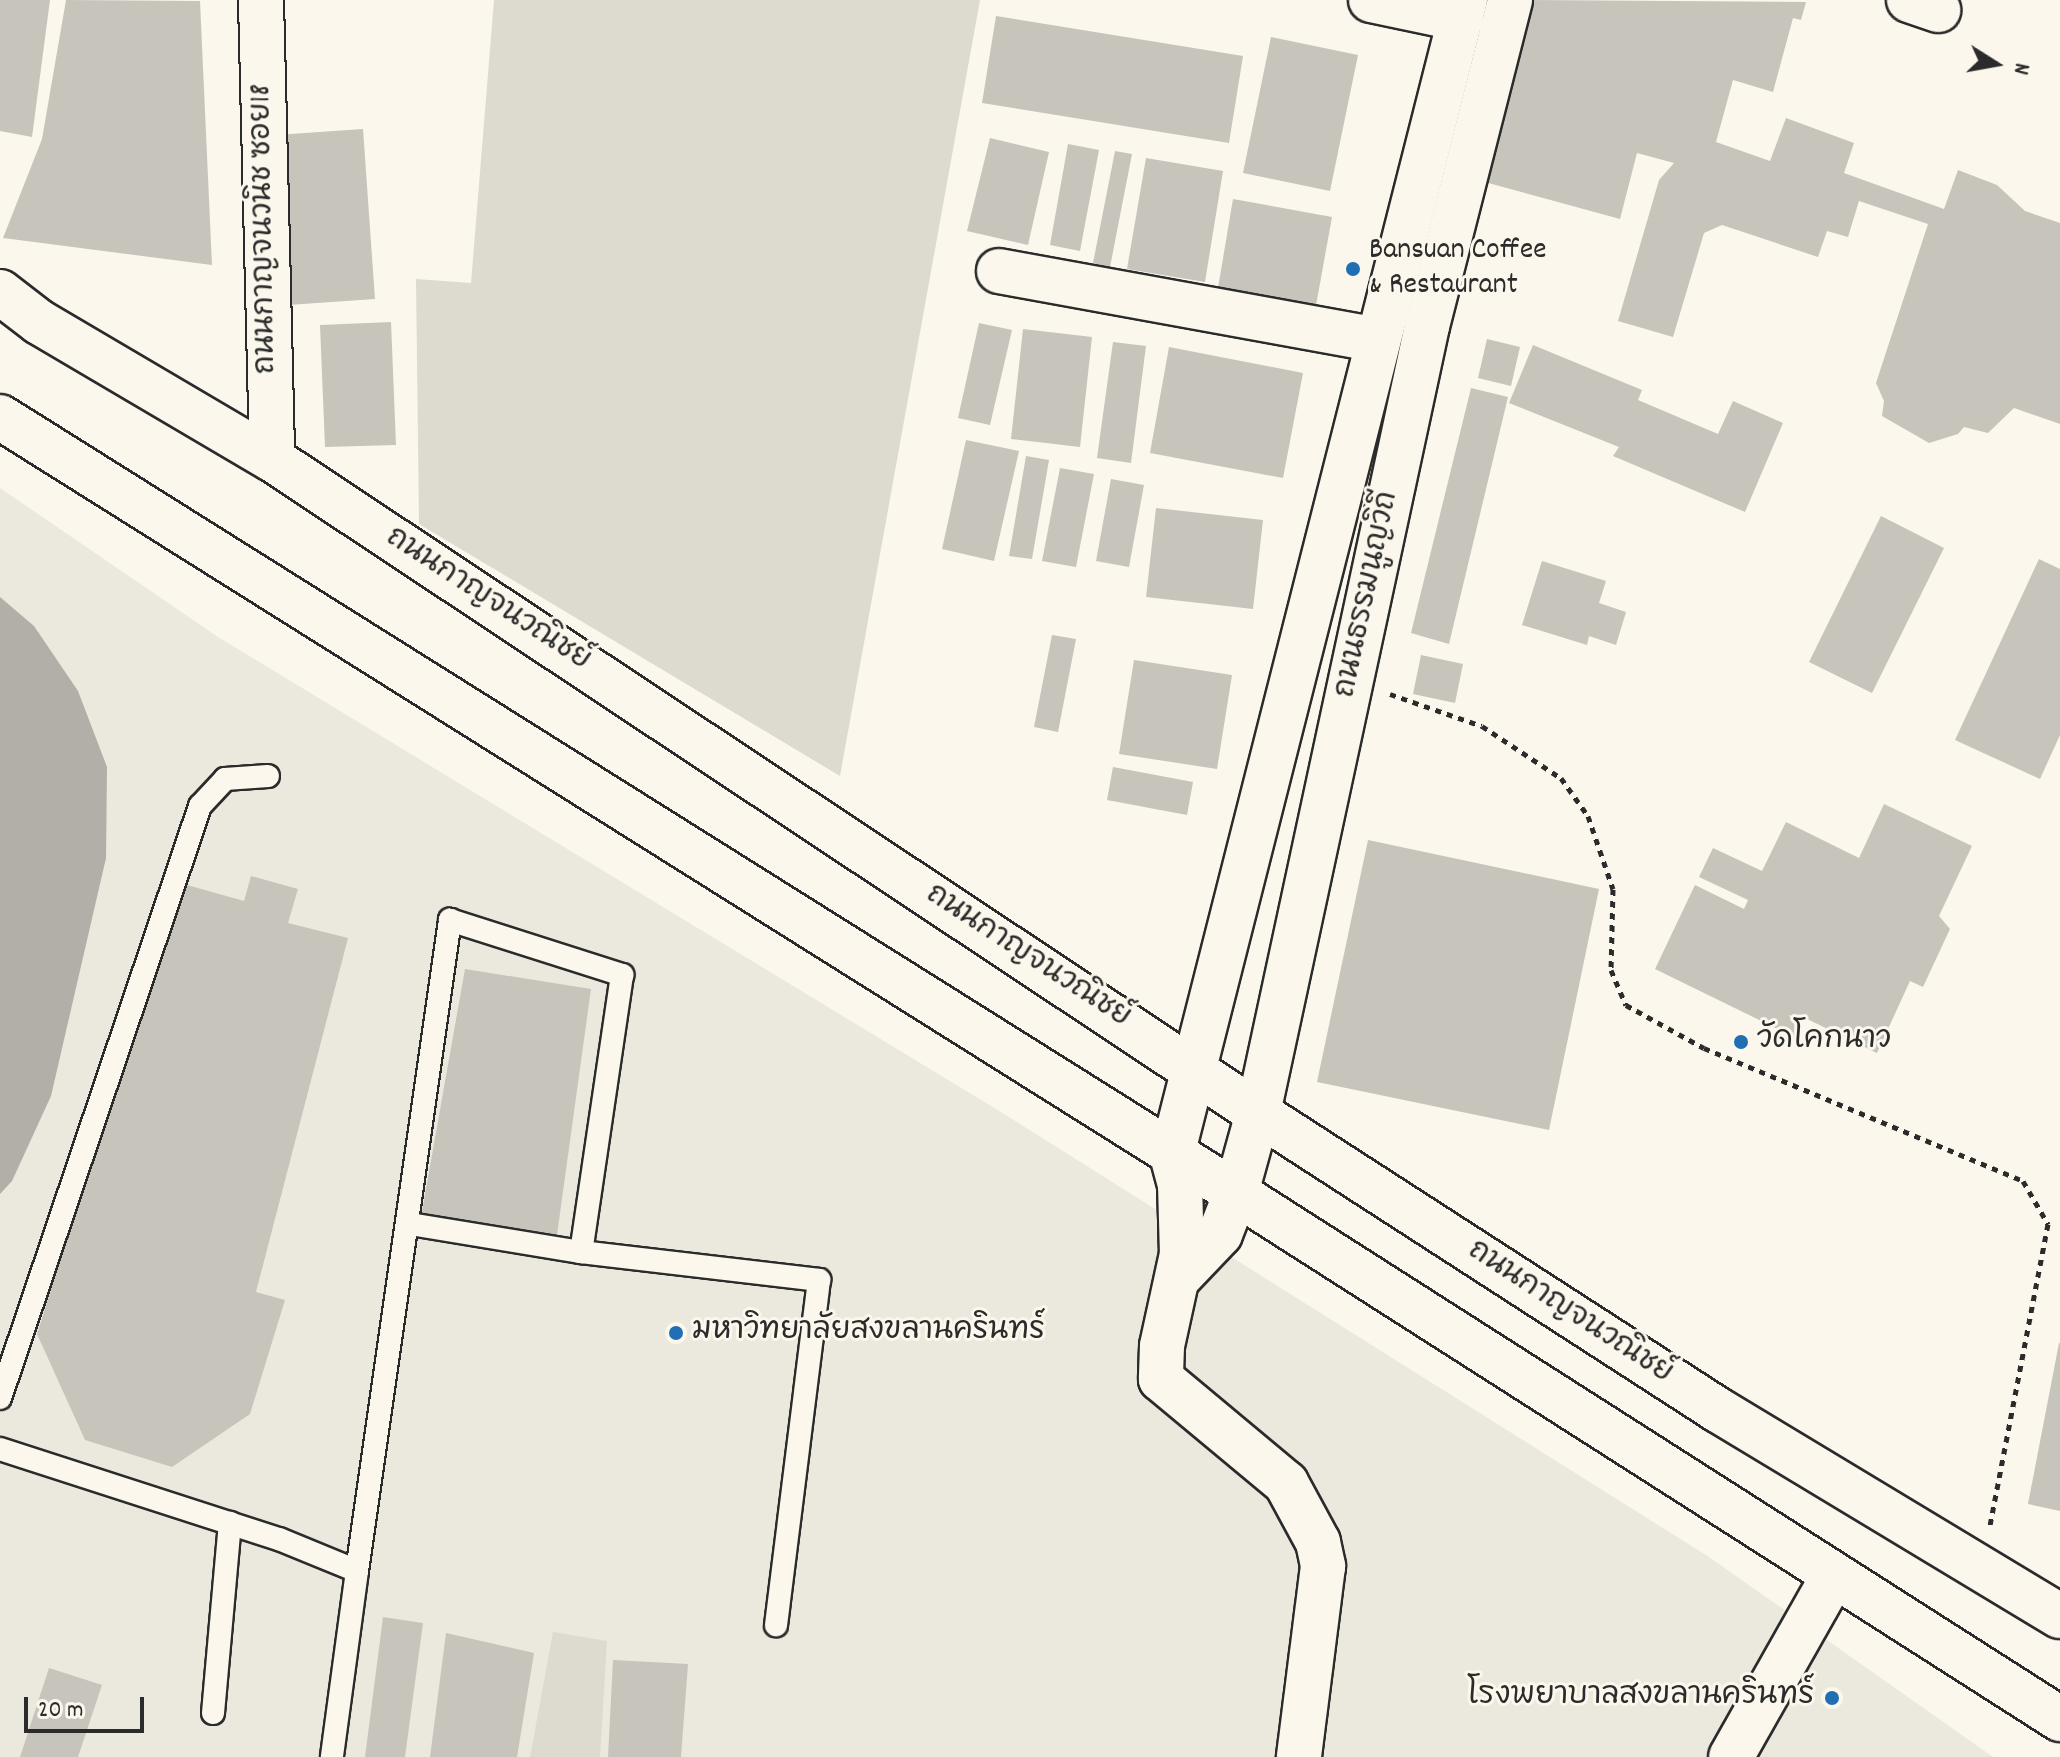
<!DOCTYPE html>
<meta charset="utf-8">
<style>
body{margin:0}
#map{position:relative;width:2060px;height:1757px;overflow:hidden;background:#fbf7ec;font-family:Dekko,"Playpen Sans Thai",sans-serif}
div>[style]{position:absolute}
.built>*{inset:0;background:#ebe8de}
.green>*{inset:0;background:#dddad0}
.water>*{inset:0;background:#b1afa7}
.building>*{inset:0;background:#c7c4bc}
.path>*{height:5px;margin-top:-2.5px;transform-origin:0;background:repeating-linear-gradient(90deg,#2b2b2b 0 6px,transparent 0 12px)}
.roads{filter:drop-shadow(2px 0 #2b2b2b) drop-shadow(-2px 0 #2b2b2b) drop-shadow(0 2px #2b2b2b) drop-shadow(0 -2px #2b2b2b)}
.lane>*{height:22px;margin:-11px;padding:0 11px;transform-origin:11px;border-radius:11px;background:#fbf7ec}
.street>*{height:44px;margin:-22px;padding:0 22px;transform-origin:22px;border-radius:22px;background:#fbf7ec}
.secondary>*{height:44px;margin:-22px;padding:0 22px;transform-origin:22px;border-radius:22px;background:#fbf7ec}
.primary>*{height:44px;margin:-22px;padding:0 22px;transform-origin:22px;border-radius:22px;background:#fbf7ec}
.dots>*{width:22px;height:22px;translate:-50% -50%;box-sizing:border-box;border:4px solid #fbf7ec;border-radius:50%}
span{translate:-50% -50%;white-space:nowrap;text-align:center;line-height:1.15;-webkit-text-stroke:6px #fbf7ec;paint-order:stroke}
.street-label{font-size:30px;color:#2b2b2b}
.poi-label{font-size:30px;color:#2b2b2b}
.left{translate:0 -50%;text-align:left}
.right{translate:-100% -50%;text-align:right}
.north{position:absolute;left:1956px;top:24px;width:80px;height:80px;-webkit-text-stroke:6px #fbf7ec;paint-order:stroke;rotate:101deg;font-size:22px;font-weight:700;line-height:32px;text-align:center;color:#2b2b2b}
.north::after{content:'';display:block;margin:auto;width:28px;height:36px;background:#2b2b2b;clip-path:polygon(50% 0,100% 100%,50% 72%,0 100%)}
.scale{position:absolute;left:24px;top:1697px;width:120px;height:36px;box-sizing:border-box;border:4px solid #2b2b2b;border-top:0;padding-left:10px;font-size:24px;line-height:28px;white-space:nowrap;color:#2b2b2b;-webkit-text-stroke:6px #fbf7ec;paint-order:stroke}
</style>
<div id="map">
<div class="built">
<div style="clip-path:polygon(0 488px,218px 637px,996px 1109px,1709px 1557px,1993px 1757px,0 1757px)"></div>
</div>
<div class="green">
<div style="clip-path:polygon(494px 0,980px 0,840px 776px,419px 524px,416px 279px,471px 283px)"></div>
<div style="clip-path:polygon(553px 1632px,607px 1641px,600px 1757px,530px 1757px)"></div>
</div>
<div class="water">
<div style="clip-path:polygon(0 597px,34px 626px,78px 691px,107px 767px,106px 858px,51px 1096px,12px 1181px,0 1194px)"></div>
</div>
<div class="building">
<div style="clip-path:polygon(0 0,50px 0,32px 137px,0 131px)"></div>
<div style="clip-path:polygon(66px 0,200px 1px,212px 265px,3px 238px,42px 139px)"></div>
<div style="clip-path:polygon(1531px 0,1806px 2px,1801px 20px,1793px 18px,1773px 92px,1733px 80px,1716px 142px,1770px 161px,1786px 118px,1854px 143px,1844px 173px,1944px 209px,1958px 170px,1997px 185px,2025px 211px,2060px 223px,2060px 424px,2014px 408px,1988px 433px,1964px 427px,1958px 434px,1929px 443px,1882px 416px,1884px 401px,1876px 383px,1928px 224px,1859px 201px,1848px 237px,1827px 231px,1818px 257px,1722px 225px,1704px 233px,1673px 337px,1618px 321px,1659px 180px,1674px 163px,1637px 153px,1620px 219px,1481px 181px)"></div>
<div style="clip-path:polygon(996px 16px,1243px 56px,1229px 143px,982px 103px)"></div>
<div style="clip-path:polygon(1271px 37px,1358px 55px,1330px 191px,1243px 173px)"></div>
<div style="clip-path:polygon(363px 129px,375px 299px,288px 305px,276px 135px)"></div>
<div style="clip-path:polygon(990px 138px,1049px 152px,1028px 245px,967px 231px)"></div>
<div style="clip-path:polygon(1068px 144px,1099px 150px,1080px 251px,1050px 245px)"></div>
<div style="clip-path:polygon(1115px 151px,1132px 154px,1110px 267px,1093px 263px)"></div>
<div style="clip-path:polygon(1146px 158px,1223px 171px,1205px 282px,1127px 269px)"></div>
<div style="clip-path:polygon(1233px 199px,1332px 217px,1315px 311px,1217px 294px)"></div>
<div style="clip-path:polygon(391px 322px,396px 445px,325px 447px,320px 325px)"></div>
<div style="clip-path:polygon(979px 323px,1012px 330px,990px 425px,958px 418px)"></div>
<div style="clip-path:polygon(1023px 329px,1092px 337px,1080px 447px,1011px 439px)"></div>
<div style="clip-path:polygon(1487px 339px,1520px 347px,1511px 386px,1478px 378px)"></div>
<div style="clip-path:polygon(1113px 342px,1146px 346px,1131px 463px,1097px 458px)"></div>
<div style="clip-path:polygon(1533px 345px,1642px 390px,1638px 400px,1718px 434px,1733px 401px,1783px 423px,1745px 512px,1613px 456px,1619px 447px,1509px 403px)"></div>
<div style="clip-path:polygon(1169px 347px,1303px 373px,1283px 478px,1150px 453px)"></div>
<div style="clip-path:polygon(1471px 388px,1508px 397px,1449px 644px,1411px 633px)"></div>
<div style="clip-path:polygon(966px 440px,1019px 451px,994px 561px,942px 549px)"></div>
<div style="clip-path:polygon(1026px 456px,1049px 460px,1032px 559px,1009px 556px)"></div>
<div style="clip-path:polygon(1060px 468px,1094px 474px,1076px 567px,1042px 561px)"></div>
<div style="clip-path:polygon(1111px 479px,1144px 485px,1129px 567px,1096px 561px)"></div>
<div style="clip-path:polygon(1156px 508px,1263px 520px,1253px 609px,1146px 597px)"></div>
<div style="clip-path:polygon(1881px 516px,1944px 548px,1872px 693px,1809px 662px)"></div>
<div style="clip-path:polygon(2039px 559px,2060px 569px,2060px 735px,2040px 779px,1955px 740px)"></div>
<div style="clip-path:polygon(1542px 561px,1606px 581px,1599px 603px,1626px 612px,1616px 645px,1589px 636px,1587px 645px,1522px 625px)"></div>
<div style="clip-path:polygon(1052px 635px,1076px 639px,1058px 732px,1034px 727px)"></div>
<div style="clip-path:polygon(1421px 655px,1463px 664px,1455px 703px,1413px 694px)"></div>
<div style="clip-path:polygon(1134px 660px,1232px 675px,1217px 769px,1119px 754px)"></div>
<div style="clip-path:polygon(1113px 767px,1193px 782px,1187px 815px,1107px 800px)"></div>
<div style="clip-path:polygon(1884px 804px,1972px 846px,1939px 916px,1950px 929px,1923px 987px,1910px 981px,1877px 1053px,1803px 1017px,1794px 1037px,1655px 969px,1695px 885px,1744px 909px,1748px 900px,1699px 877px,1713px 848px,1762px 871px,1786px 822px,1859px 858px)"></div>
<div style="clip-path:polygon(1368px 840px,1599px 889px,1549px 1130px,1317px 1082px)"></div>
<div style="clip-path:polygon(251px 876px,298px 889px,288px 923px,348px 938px,256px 1292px,285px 1300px,250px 1414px,172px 1467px,85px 1440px,37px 1334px,180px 883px,244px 901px)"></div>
<div style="clip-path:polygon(465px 969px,591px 989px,557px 1235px,421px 1217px)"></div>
<div style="clip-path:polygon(2059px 1343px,2060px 1343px,2060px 1511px,2028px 1504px)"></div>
<div style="clip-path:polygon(383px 1617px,423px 1623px,405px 1757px,365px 1757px)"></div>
<div style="clip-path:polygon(446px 1633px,534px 1653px,517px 1757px,430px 1757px)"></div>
<div style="clip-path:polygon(613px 1660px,688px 1664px,681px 1757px,608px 1757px)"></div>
<div style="clip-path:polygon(49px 1668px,102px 1685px,78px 1757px,20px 1757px)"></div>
</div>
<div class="path">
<div style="left:1390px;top:694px;width:97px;rotate:19.2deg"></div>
<div style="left:1482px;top:726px;width:95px;rotate:33.4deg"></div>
<div style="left:1561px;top:778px;width:47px;rotate:54.6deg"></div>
<div style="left:1588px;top:816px;width:77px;rotate:71.1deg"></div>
<div style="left:1613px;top:889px;width:81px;rotate:91.4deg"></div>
<div style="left:1611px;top:970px;width:38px;rotate:67deg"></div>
<div style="left:1626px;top:1005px;width:89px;rotate:28.9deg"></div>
<div style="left:1704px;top:1048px;width:346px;rotate:22.6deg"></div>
<div style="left:2023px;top:1181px;width:50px;rotate:59.8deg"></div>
<div style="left:2048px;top:1224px;width:308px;rotate:100.9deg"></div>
</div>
<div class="roads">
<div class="lane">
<div style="left:581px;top:1252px;width:240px;rotate:6.7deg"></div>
<div style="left:819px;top:1280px;width:348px;rotate:97.1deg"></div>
<div style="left:0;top:1398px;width:625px;rotate:-71.33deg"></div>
<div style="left:200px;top:806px;width:37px;rotate:-47deg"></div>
<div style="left:225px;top:779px;width:43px;rotate:-4deg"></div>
<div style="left:0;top:1449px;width:293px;rotate:17.9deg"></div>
<div style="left:279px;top:1539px;width:84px;rotate:22.3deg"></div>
<div style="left:357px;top:1571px;width:188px;rotate:97.7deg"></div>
<div style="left:357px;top:1571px;width:658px;rotate:-81.87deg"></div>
<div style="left:450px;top:920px;width:181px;rotate:17.7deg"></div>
<div style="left:622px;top:975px;width:280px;rotate:98.4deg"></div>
<div style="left:581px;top:1252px;width:173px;rotate:-170.7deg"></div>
<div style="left:213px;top:1713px;width:191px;rotate:-84.9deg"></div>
</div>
<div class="street">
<div style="left:261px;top:0;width:459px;rotate:88.6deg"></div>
<div style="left:1371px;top:0;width:92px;rotate:11.9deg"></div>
<div style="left:1909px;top:0;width:31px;rotate:19deg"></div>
<div style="left:999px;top:271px;width:385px;rotate:10.3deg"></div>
<div style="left:1172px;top:1155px;width:30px;rotate:75deg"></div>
<div style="left:1180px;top:1184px;width:70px;rotate:88.4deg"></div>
<div style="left:1182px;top:1254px;width:94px;rotate:102.3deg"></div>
<div style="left:1162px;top:1346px;width:33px;rotate:92deg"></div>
<div style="left:1161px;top:1379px;width:163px;rotate:39.8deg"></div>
<div style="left:1286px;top:1483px;width:67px;rotate:61.5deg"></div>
<div style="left:1318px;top:1542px;width:25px;rotate:78deg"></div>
<div style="left:1323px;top:1566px;width:193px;rotate:97.2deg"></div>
<div style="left:1180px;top:1276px;width:58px;rotate:-46.4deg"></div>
<div style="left:1220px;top:1234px;width:44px;rotate:-68.7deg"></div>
<div style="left:1731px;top:1757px;width:207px;rotate:-60.5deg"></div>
</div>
<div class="secondary">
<div style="left:1172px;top:1155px;width:1192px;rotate:-75.77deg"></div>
<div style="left:1236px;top:1193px;width:83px;rotate:-74.6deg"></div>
<div style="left:1258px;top:1113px;width:805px;rotate:-77.88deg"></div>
<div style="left:1427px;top:326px;width:336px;rotate:-75.7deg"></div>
</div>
<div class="primary">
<div style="left:0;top:292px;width:49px;rotate:37.6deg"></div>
<div style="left:39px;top:322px;width:270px;rotate:30.5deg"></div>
<div style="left:272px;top:459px;width:1183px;rotate:33.56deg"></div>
<div style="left:1258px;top:1113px;width:548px;rotate:32.85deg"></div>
<div style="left:1718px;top:1410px;width:399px;rotate:31.1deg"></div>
<div style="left:0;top:417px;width:1459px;rotate:32.12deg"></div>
<div style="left:1236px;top:1193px;width:978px;rotate:32.55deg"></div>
</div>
</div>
<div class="dots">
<div style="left:1353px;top:269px;background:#1f6fb2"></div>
<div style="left:1741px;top:1042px;background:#1f6fb2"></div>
<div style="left:676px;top:1333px;background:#1f6fb2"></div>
<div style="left:1832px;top:1698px;background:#1f6fb2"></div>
</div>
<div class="street-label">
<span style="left:266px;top:229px;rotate:-91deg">ถนนกาญจนวนิช ซอย18</span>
<span style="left:1369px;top:595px;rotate:-78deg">ถนนธรรมนูญวิถี</span>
<span style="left:487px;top:601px;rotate:33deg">ถนนกาญจนวณิชย์</span>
<span style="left:1027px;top:958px;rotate:33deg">ถนนกาญจนวณิชย์</span>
<span style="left:1569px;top:1314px;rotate:33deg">ถนนกาญจนวณิชย์</span>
</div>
<div class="poi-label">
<span class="left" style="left:1369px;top:269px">Bansuan Coffee<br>&amp; Restaurant</span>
<span class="left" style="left:1757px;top:1042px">วัดโคกนาว</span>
<span class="left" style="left:692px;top:1333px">มหาวิทยาลัยสงขลานครินทร์</span>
<span class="right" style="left:1814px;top:1698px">โรงพยาบาลสงขลานครินทร์</span>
</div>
<div class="north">N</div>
<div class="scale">20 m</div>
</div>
